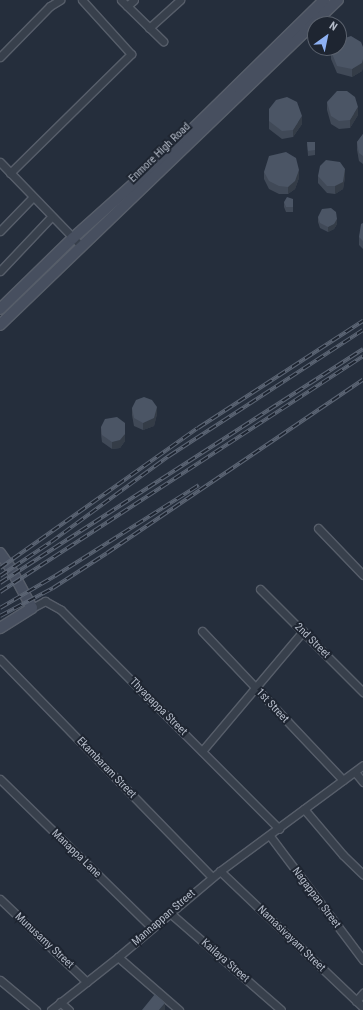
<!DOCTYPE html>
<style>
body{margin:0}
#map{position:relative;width:363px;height:1010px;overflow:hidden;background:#252e3c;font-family:"Roboto Condensed",sans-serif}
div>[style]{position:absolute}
.roads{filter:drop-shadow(1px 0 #575e6a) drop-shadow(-1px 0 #575e6a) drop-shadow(0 1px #575e6a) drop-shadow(0 -1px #575e6a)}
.street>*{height:7px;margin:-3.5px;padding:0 3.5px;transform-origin:3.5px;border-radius:3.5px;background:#38404c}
.secondary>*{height:10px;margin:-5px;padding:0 5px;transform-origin:5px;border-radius:5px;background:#474f5f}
.rail>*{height:4px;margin-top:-2px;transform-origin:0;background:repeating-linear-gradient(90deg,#1e2531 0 8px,#5b6473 0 16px);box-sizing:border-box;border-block:1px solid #5b6473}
.wall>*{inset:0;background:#404957}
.shaded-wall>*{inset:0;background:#343c47}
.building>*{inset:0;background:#4b5565}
span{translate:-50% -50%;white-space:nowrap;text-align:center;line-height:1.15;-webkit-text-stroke:4px #1e2531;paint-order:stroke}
.street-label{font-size:11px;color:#b4bbc8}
.north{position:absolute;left:307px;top:16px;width:40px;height:40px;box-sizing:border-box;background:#1e2531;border:1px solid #5a616d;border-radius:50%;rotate:33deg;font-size:11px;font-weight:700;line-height:16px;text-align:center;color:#b4bbc8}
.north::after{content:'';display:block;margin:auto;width:14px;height:18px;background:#8eb1f3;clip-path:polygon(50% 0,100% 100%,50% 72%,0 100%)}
</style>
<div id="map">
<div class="roads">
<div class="street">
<div style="left:121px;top:0;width:59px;rotate:44.3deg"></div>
<div style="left:127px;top:6px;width:9px;rotate:-41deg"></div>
<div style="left:149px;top:28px;width:42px;rotate:-42.1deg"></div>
<div style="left:0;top:57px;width:71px;rotate:-45.6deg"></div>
<div style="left:50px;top:6px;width:12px;rotate:-31deg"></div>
<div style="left:0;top:162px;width:117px;rotate:46deg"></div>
<div style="left:10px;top:173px;width:170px;rotate:-44.5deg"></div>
<div style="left:131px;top:54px;width:73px;rotate:-132.2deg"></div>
<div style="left:0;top:231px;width:47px;rotate:-45.9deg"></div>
<div style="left:0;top:271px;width:74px;rotate:-46.6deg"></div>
<div style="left:318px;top:528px;width:65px;rotate:46.2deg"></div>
<div style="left:260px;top:589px;width:146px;rotate:45deg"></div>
<div style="left:32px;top:608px;width:15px;rotate:-28deg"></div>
<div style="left:45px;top:601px;width:18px;rotate:29deg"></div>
<div style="left:61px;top:610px;width:309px;rotate:45.1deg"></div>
<div style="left:202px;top:631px;width:205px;rotate:46.6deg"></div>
<div style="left:0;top:659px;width:304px;rotate:45.8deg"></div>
<div style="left:202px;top:751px;width:157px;rotate:-49.9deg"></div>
<div style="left:355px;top:772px;width:13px;rotate:51deg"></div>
<div style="left:0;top:779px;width:213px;rotate:44.4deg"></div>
<div style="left:304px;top:809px;width:60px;rotate:49.7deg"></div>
<div style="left:343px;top:855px;width:28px;rotate:44deg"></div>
<div style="left:270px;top:836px;width:155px;rotate:53.1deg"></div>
<div style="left:220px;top:871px;width:197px;rotate:43.6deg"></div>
<div style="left:0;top:899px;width:120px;rotate:43.7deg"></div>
<div style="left:170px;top:913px;width:147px;rotate:41.1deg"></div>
<div style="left:118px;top:957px;width:81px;rotate:41deg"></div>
<div style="left:0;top:980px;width:47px;rotate:39.8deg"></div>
<div style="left:356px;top:1001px;width:11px;rotate:-49deg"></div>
<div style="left:60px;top:1002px;width:12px;rotate:42deg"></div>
<div style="left:51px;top:1010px;width:85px;rotate:-38.3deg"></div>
<div style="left:118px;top:957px;width:133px;rotate:-40.1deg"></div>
<div style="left:220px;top:871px;width:178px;rotate:-36.5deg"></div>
</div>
<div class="secondary">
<div style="left:0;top:309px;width:102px;rotate:-44.2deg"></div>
<div style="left:73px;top:238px;width:127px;rotate:-41.8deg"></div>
<div style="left:168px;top:153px;width:219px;rotate:-44.4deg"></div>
<div style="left:0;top:325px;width:469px;rotate:-43.9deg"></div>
<div style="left:0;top:553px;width:19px;rotate:55deg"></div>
<div style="left:11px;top:569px;width:44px;rotate:61.7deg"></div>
<div style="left:32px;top:608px;width:38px;rotate:148deg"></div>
</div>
</div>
<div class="rail">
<div style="left:0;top:568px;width:242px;rotate:-35.3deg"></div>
<div style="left:198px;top:428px;width:197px;rotate:-33deg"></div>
<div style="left:0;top:576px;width:61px;rotate:-33.7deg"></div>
<div style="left:51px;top:542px;width:146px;rotate:-36.1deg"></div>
<div style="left:169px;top:456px;width:231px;rotate:-33deg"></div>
<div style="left:0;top:583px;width:432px;rotate:-32.8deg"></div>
<div style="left:0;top:592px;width:433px;rotate:-33deg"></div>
<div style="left:0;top:608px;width:64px;rotate:-30.2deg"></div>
<div style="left:55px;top:576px;width:170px;rotate:-32.3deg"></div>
<div style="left:0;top:616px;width:60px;rotate:-27.8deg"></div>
<div style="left:53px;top:588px;width:64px;rotate:-32.9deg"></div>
<div style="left:107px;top:553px;width:309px;rotate:-34.1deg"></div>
</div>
<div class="wall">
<div style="clip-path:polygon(363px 47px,363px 67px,362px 71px,352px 77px,337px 73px,331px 59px,331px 51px)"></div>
<div style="clip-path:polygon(327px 102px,358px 115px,350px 128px,339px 129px,331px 124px,327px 110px)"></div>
<div style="clip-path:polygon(269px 109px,302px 124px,293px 137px,282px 139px,269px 129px)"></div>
<div style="clip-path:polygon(363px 134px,363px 164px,359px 161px,357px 150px,357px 142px)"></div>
<div style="clip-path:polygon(307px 142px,315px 142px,315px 155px,308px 156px)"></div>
<div style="clip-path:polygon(264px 172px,299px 178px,295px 189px,288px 194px,279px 194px,269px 189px,264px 179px)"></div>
<div style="clip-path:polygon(318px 176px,345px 177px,343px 189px,335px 194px,327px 193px,318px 183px)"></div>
<div style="clip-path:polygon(284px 202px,293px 204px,293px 212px,286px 212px,284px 207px)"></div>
<div style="clip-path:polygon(318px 217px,337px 224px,334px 229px,328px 232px,320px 228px,318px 222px)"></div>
<div style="clip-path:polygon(363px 223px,363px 249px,359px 245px,359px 237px)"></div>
<div style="clip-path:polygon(132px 408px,157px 414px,154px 426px,143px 430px,134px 426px,132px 415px)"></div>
<div style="clip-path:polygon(125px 423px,125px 441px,120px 448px,112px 449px,102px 442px,101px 434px,101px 427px)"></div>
</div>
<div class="shaded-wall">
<div style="clip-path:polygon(363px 59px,363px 67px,362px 71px,352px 77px,352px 69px)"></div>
<div style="clip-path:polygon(358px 107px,358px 115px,350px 128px,350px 120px)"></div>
<div style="clip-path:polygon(302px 116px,302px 124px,293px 137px,293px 130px)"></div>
<div style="clip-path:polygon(345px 169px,345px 177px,343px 189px,335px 194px,335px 186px)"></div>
<div style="clip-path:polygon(299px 170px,299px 178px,295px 189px,288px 194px,288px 187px)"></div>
<div style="clip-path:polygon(337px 219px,337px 224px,334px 229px,328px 232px,328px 227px)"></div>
<div style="clip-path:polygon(157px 407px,157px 414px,154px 426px,143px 430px,143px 423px)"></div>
<div style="clip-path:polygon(125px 434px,125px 441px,120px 448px,112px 449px,112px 442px)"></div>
<div style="clip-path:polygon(165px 1003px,165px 1010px,159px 1010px)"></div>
</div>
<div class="building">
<div style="clip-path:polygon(351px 36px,361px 42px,363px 47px,363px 59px,362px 63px,352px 69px,337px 66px,331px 51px,333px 48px,339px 48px,339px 40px)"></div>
<div style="clip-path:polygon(337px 91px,347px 91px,355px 97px,358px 107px,350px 120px,339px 121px,331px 116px,327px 102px)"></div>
<div style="clip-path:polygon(287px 97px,297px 102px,302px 116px,293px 130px,282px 131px,269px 121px,269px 109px,276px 100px)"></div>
<div style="clip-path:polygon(363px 134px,363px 156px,359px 153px,357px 142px)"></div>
<div style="clip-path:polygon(307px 142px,315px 142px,315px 150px,308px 151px)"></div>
<div style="clip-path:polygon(286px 152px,296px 158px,299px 170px,295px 181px,288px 187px,279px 186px,269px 181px,264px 172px,269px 156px)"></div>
<div style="clip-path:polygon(326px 160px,340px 162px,345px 169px,343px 182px,335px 186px,327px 186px,318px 176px,320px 166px)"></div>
<div style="clip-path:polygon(287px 197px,293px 199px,293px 207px,286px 207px,284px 202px)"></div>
<div style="clip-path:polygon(331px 208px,336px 212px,337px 219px,334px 224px,328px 227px,320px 223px,318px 217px,322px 209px)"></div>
<div style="clip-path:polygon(363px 223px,363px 241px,359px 237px,361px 224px)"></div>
<div style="clip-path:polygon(144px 397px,152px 400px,157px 407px,154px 418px,143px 423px,134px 418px,132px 408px,136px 400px)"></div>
<div style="clip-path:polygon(117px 417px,125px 423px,125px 434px,120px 440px,112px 442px,102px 435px,101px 427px,105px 419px)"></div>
<div style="clip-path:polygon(155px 994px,165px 1003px,159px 1010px,142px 1010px)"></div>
</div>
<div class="street-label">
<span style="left:160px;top:153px;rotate:-44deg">Enmore High Road</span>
<span style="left:312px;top:641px;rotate:45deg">2nd Street</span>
<span style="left:272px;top:706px;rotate:47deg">1st Street</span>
<span style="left:158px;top:707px;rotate:45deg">Thyagappa Street</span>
<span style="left:106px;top:768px;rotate:46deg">Ekambaram Street</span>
<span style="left:76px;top:854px;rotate:44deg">Manappa Lane</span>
<span style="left:316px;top:898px;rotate:53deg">Nagappan Street</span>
<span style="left:164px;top:918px;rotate:-41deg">Mannappan Street</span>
<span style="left:291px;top:939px;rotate:44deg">Namasivayam Street</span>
<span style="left:44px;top:941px;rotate:43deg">Munusamy Street</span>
<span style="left:225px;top:961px;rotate:41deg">Kailaya Street</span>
</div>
<div class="north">N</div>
</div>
